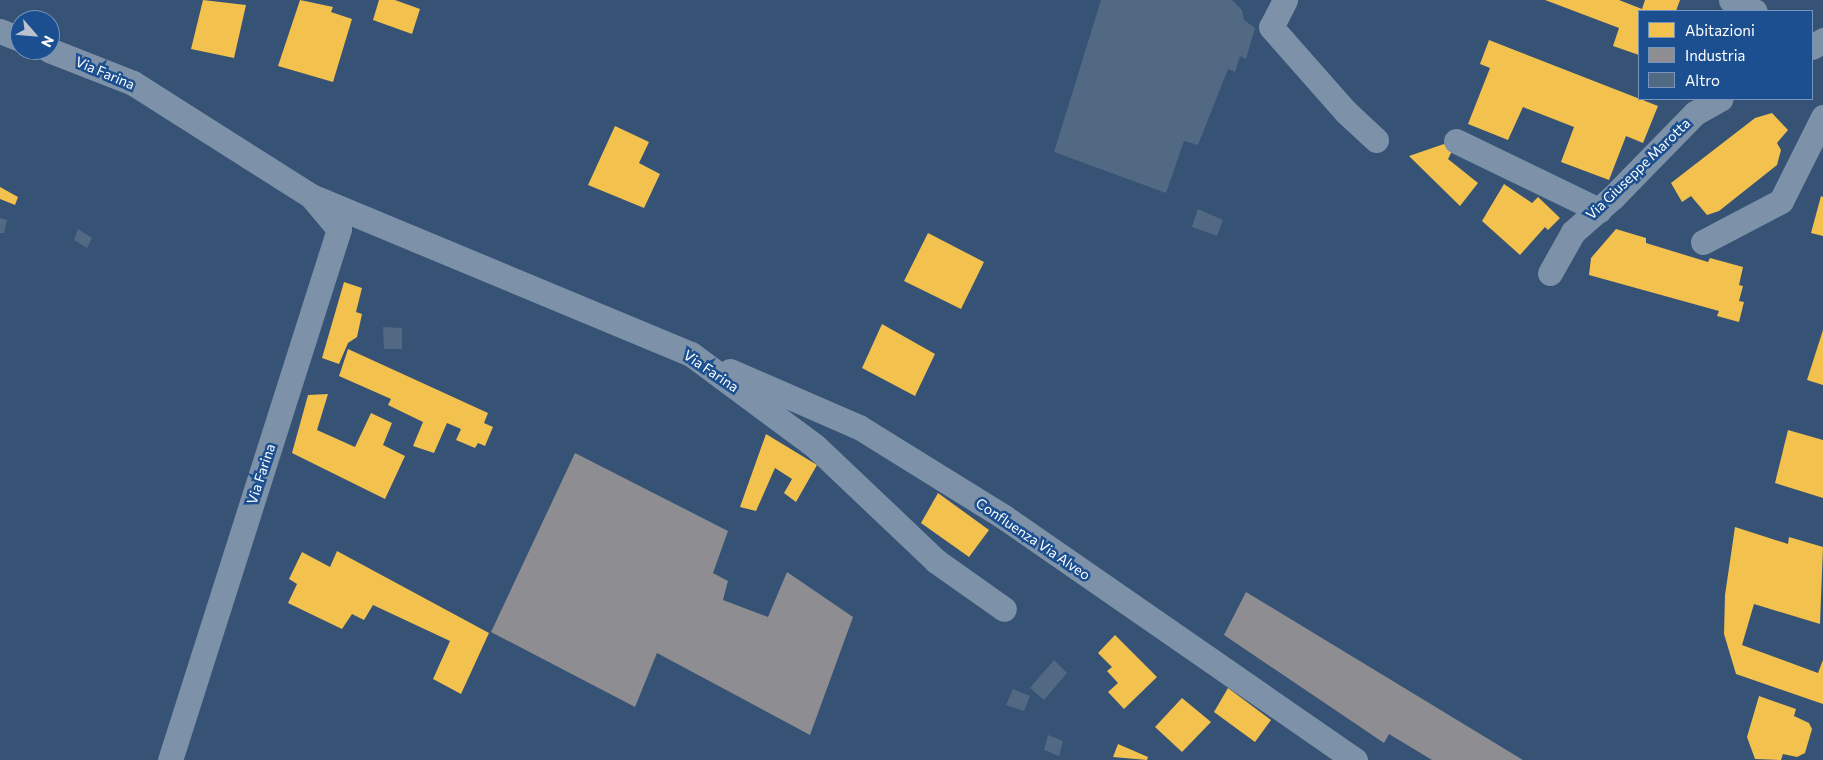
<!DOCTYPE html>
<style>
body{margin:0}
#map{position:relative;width:1823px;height:760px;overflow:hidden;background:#365274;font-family:Commissioner,sans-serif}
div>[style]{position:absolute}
.homes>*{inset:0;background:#f2c14e}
.industry>*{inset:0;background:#8d8d92}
.building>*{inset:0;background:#526984}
.minor>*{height:25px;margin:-12.5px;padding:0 12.5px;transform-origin:12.5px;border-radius:12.5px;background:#7d92a8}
span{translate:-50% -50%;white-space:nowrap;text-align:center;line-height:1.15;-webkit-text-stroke:5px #1b4f8f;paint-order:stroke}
.street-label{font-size:14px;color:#fff}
.legend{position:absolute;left:1638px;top:10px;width:175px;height:90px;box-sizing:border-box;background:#1b4f8f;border:1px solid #7695bc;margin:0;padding:6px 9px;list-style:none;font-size:15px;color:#fff}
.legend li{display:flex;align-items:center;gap:10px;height:25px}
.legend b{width:25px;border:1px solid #7695bc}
.north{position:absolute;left:10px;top:10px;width:50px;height:50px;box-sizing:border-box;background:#1b4f8f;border:1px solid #7695bc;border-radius:50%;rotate:117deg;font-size:14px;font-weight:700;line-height:20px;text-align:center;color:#fff}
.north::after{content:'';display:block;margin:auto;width:18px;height:22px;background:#b9c2ce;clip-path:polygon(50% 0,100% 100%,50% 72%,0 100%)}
</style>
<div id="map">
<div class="homes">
<div style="clip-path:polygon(203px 0,246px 5px,234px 58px,191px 49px)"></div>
<div style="clip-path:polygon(300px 0,333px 7px,331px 12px,352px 19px,333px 82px,278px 66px)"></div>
<div style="clip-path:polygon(379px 0,395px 0,420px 9px,412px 34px,373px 20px)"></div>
<div style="clip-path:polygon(1545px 0,1619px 0,1642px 9px,1645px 0,1680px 0,1676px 11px,1639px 11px,1639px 55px,1613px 46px,1619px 28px)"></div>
<div style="clip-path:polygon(1489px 40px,1658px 106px,1643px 143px,1626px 136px,1609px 180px,1561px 162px,1574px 127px,1523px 107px,1508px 140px,1468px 124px,1490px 68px,1480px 64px)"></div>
<div style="clip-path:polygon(1772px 113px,1788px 130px,1777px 143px,1781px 150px,1777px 165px,1719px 211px,1707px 215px,1691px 196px,1682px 202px,1671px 183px,1755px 118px)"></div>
<div style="clip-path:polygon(615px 126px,649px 142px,639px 163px,660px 174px,644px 208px,588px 185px)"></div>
<div style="clip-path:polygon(1444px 144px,1453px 149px,1448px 159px,1478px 183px,1460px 206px,1409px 156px)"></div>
<div style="clip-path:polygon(1504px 184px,1532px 203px,1538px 197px,1560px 218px,1548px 230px,1545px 227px,1520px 255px,1482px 221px)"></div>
<div style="clip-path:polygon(0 187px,18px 197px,15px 205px,0 199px)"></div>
<div style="clip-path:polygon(1821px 196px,1823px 197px,1823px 236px,1811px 233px)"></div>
<div style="clip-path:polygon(1616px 229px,1646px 238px,1646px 243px,1708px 262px,1710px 258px,1743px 267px,1739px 285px,1743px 286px,1739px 301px,1744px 302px,1739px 322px,1717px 316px,1719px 311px,1589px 275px,1591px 258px)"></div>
<div style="clip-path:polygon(928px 233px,984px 262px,961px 309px,904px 281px)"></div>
<div style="clip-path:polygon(344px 282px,362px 288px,356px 312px,362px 314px,357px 337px,348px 343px,339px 364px,322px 358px)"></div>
<div style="clip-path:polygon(882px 324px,935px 354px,915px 396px,862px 368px)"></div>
<div style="clip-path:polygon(1823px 330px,1823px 385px,1807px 380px)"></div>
<div style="clip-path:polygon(348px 349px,488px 413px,484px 423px,493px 427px,485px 446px,478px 443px,475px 448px,456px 440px,461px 429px,447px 423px,434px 453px,413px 446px,423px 422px,388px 405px,391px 399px,339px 376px)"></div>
<div style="clip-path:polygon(328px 394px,317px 430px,355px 447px,371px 413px,392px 423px,383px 445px,405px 456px,385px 499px,292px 453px,308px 395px)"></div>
<div style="clip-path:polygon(1788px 430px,1823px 440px,1823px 498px,1775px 483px)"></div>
<div style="clip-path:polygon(766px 434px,817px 465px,796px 502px,784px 493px,792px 479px,775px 468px,756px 511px,740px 507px)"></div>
<div style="clip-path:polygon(938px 493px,989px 530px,969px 557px,921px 523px)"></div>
<div style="clip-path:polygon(1735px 527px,1788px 544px,1789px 537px,1823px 547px,1820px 624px,1754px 604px,1742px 645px,1818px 673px,1823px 660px,1823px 704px,1736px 674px,1724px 634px,1725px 595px)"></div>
<div style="clip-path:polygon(337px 551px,489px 633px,461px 694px,433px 679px,450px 641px,373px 605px,364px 620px,352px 614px,342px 629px,288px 603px,297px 584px,289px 579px,302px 552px,330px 567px)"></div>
<div style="clip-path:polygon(1115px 635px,1157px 677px,1124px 709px,1108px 692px,1118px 683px,1107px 671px,1112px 667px,1098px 653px)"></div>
<div style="clip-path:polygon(1228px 688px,1271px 720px,1255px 742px,1214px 712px)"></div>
<div style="clip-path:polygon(1759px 696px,1796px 709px,1794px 716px,1809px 723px,1812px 729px,1805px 753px,1797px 757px,1783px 754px,1781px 760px,1755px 759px,1747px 737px)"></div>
<div style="clip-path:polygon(1182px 698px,1211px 722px,1182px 752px,1155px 727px)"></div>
<div style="clip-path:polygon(1118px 744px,1148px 757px,1147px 760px,1113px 757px)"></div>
</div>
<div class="industry">
<div style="clip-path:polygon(575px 453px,728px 531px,713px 573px,728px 581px,723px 600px,768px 617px,787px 572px,853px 617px,810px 735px,657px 653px,635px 707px,491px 632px)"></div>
<div style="clip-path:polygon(1246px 592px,1523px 760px,1432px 760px,1389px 734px,1384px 743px,1224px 635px)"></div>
</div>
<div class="building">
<div style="clip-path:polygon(1101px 0,1232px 0,1242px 10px,1244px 20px,1255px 28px,1246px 59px,1240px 56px,1235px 72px,1228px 69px,1198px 145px,1184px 141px,1166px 193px,1054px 152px)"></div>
<div style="clip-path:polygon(1198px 209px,1223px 220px,1217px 236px,1192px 227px)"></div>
<div style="clip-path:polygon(0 218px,7px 220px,4px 233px,0 233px)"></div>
<div style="clip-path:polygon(78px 229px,92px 238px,87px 248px,74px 240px)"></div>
<div style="clip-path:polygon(383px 327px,402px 328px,402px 349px,384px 349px)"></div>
<div style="clip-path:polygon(1054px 660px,1067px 673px,1044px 700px,1030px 688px)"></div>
<div style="clip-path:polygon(1013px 689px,1030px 696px,1024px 711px,1006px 705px)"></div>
<div style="clip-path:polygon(1048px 735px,1063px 741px,1059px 756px,1044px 750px)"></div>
</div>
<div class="minor">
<div style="left:1285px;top:0;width:30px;rotate:117deg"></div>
<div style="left:1271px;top:27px;width:113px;rotate:48.6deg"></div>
<div style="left:1346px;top:112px;width:41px;rotate:43deg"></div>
<div style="left:1731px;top:0;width:26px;rotate:25deg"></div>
<div style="left:0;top:31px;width:22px;rotate:22deg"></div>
<div style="left:1812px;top:47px;width:13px;rotate:-32deg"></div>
<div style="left:49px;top:50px;width:90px;rotate:21.4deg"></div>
<div style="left:133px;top:83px;width:211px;rotate:32.4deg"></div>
<div style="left:311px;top:196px;width:43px;rotate:49.7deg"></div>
<div style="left:339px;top:229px;width:557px;rotate:107.65deg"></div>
<div style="left:1456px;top:141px;width:159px;rotate:25.8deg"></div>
<div style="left:316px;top:198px;width:406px;rotate:22.6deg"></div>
<div style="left:691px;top:354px;width:154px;rotate:36.6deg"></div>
<div style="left:815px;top:446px;width:167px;rotate:43.5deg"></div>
<div style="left:936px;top:561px;width:83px;rotate:35.2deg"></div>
<div style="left:1703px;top:242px;width:88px;rotate:-27.7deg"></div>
<div style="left:1781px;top:201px;width:94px;rotate:-63.4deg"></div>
<div style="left:1550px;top:273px;width:47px;rotate:-60.7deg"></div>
<div style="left:1573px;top:232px;width:53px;rotate:-41.2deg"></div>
<div style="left:1613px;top:197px;width:117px;rotate:-45.7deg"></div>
<div style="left:1695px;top:113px;width:29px;rotate:-29deg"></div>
<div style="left:730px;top:371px;width:141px;rotate:23.5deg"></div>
<div style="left:859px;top:427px;width:171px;rotate:31.8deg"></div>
<div style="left:1004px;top:517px;width:427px;rotate:34.7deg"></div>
</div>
<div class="street-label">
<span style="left:105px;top:73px;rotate:23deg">Via Farina</span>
<span style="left:1638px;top:169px;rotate:-44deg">Via Giuseppe Marotta</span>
<span style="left:711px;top:371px;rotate:34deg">Via Farina</span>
<span style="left:261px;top:474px;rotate:-72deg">Via Farina</span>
<span style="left:1033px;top:539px;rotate:34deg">Confluenza Via Alveo</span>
</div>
<ul class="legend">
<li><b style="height:14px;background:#f2c14e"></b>Abitazioni</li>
<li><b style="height:14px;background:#8d8d92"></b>Industria</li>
<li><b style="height:14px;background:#526984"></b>Altro</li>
</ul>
<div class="north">N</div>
</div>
